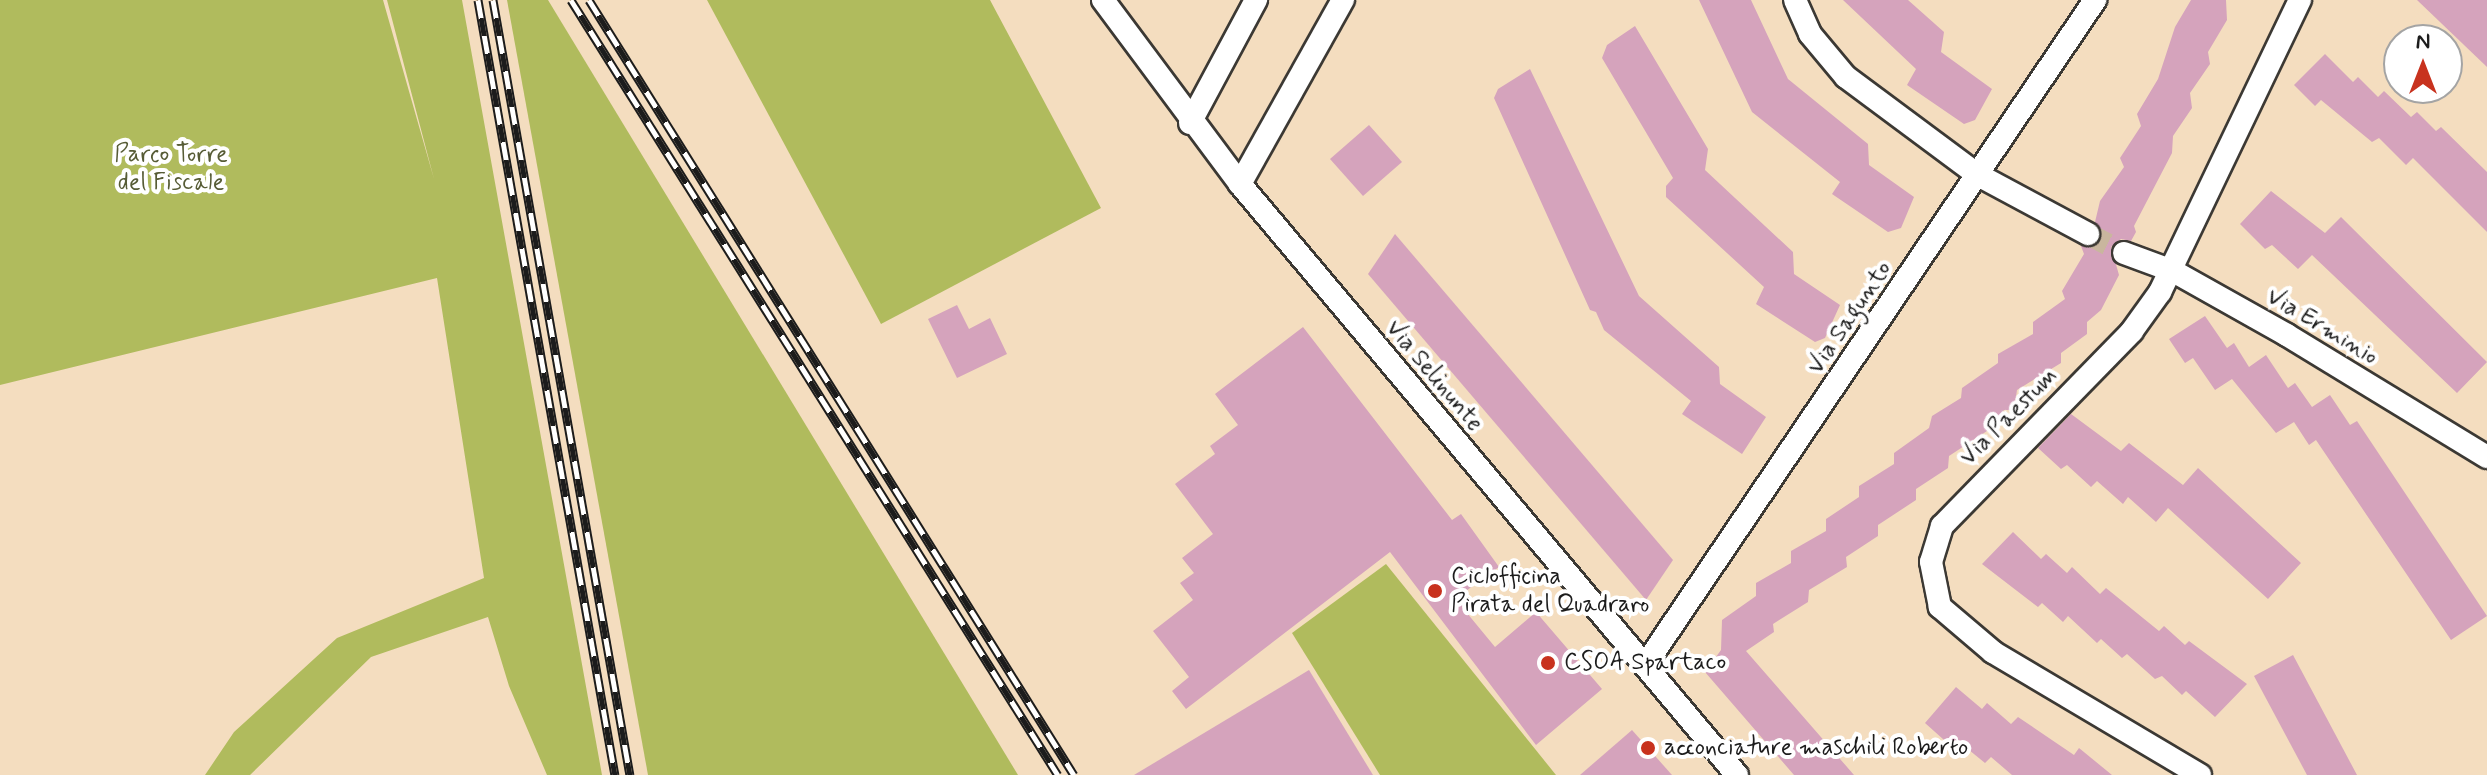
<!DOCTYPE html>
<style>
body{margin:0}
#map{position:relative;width:2487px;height:775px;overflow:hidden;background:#f4ddbf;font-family:Mynerve,sans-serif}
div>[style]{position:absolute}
.green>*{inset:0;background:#b0bb5d}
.building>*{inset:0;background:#d5a3bc}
.street-tunnel>*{height:22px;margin-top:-11px;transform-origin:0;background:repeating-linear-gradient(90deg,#c9b69e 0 22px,transparent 0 33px)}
.roads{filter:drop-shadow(2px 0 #3c3934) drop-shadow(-2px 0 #3c3934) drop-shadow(0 2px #3c3934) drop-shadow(0 -2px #3c3934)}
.street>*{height:22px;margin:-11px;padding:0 11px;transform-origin:11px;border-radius:11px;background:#fff}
.rail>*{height:9px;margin-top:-4.5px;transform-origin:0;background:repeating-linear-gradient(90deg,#fff 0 18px,#1c1c1c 0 36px);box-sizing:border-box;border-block:2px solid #1c1c1c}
.dots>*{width:22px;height:22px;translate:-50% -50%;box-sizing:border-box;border:4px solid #fff;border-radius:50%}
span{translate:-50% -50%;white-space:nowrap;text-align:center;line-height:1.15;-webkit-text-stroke:8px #fff;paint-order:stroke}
.park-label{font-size:24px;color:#575c36}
.street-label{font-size:24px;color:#1c1c1c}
.poi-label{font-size:24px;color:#1c1c1c}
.left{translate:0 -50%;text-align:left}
.north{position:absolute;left:2383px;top:24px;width:80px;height:80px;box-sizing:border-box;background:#fff;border:2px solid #a4a4a4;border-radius:50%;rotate:0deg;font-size:22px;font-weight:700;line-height:32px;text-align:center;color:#1c1c1c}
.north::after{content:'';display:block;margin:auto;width:28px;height:36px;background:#c8321e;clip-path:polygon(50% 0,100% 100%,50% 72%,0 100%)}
</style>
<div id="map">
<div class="green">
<div style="clip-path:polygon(0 0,383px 0,434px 179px,387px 0,462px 0,602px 775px,547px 775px,509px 686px,488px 617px,371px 657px,250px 775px,205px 775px,234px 732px,337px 638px,484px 578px,437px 278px,0 385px)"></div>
<div style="clip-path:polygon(507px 0,548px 0,1018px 775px,648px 775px)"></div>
<div style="clip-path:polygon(707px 0,990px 0,1101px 208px,881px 324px)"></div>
<div style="clip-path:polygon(1386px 564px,1556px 775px,1380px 775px,1292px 633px)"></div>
</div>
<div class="building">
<div style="clip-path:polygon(1699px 0,1751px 0,1788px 79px,1868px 144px,1869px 165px,1914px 197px,1901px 228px,1888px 232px,1832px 194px,1840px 182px,1752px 112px)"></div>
<div style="clip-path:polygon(1843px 0,1908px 0,1944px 32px,1941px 52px,1992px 89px,1975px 120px,1964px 124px,1907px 85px,1916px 69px)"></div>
<div style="clip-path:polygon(2191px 0,2226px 0,2227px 20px,2208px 52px,2210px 64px,2190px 93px,2192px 108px,2173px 136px,2172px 153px,2134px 226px,2136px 232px,2131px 241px,2121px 239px,2111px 247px,2119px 275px,2101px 310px,2087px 322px,2087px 334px,2061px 353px,2061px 363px,2017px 390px,2014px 410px,2004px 410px,1987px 431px,1949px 456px,1948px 468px,1916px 489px,1916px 500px,1878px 525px,1878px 536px,1846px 557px,1847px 567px,1809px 590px,1808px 602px,1773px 624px,1774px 632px,1746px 651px,1854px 775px,1794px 775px,1705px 672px,1721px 650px,1722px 620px,1756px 596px,1756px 583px,1791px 563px,1791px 551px,1826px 531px,1826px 519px,1859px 497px,1859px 486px,1894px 464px,1894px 453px,1929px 428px,1932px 416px,1961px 398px,1962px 388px,1998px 363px,1998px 354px,2033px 334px,2033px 322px,2065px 299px,2062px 291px,2084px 254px,2081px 246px,2095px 246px,2101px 240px,2095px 222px,2100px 201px,2124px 167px,2120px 158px,2141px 126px,2137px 114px,2158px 79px,2175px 27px)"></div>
<div style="clip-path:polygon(2417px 0,2487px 0,2487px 67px)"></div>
<div style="clip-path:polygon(1635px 26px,1708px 149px,1705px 170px,1793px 252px,1794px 274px,1840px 305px,1825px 338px,1815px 342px,1756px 304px,1764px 287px,1666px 197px,1666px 186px,1673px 178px,1602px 58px,1607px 45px)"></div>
<div style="clip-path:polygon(2325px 54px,2353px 82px,2358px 77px,2378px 97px,2384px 91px,2411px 117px,2417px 112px,2436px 131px,2441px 127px,2487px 172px,2487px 232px,2413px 158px,2406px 165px,2379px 138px,2372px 142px,2321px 100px,2315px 106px,2294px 85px)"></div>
<div style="clip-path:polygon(1530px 69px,1639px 296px,1719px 367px,1720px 384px,1766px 417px,1742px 454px,1682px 414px,1691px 401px,1604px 330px,1596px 312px,1590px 310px,1494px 98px,1498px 89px)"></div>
<div style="clip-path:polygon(1369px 125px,1402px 162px,1363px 196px,1330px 159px)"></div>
<div style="clip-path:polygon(2271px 191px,2325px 233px,2341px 217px,2487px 362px,2457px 393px,2312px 255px,2298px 269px,2272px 245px,2265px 249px,2240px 224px)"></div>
<div style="clip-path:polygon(1395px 234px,1673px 560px,1646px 600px,1368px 274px)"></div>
<div style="clip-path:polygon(957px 305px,969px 329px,990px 318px,1007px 354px,957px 378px,928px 319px)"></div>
<div style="clip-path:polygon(2205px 316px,2227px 348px,2234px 343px,2249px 367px,2266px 355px,2288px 388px,2295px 383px,2312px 407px,2330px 395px,2350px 425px,2357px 421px,2487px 616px,2451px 640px,2316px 440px,2309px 445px,2294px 422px,2276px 433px,2232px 379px,2215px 390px,2193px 358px,2185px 363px,2169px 339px)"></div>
<div style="clip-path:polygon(1303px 327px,1452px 520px,1461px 514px,1499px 567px,1459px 596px,1466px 605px,1462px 607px,1495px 647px,1536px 612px,1602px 689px,1536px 745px,1390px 552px,1186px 709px,1172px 691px,1189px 677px,1153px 631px,1193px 600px,1180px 583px,1194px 573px,1182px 558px,1213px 534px,1175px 484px,1215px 454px,1210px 446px,1238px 425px,1215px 394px)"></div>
<div style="clip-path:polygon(2071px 414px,2121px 451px,2129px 443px,2183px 485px,2198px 468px,2301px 563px,2268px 599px,2168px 508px,2156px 522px,2128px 497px,2123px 504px,2097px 481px,2091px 487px,2067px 465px,2061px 469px,2038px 448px)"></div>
<div style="clip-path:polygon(2013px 532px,2041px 559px,2046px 554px,2067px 573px,2072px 567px,2100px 594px,2106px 588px,2159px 631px,2164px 626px,2185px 645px,2189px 641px,2247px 684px,2215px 717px,2186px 691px,2182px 695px,2162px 676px,2155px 679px,2127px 654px,2122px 658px,2101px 639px,2097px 643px,2068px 616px,2063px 622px,2042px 603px,2038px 607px,1982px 564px)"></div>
<div style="clip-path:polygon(2293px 655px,2357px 775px,2307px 775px,2254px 676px)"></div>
<div style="clip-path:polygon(1309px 670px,1373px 775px,1134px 775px)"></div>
<div style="clip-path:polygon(1956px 687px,1982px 709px,1987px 703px,2011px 724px,2018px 717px,2074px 755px,2079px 748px,2112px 775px,2012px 775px,1991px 757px,1985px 763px,1958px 741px,1953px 748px,1925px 723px)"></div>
<div style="clip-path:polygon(1632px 730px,1672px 775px,1580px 775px)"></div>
</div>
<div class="street-tunnel">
<div style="left:2088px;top:234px;width:41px;rotate:27.8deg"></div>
</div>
<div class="roads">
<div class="street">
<div style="left:1103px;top:0;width:229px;rotate:53.3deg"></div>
<div style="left:1240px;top:184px;width:772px;rotate:49.94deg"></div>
<div style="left:1795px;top:0;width:37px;rotate:66deg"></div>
<div style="left:1810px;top:34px;width:56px;rotate:50.1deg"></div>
<div style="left:1846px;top:77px;width:164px;rotate:36.6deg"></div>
<div style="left:1978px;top:175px;width:125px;rotate:28.2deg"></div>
<div style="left:1190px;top:123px;width:140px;rotate:-61.8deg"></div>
<div style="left:1240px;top:184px;width:211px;rotate:-60.8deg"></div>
<div style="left:2124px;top:253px;width:52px;rotate:20.2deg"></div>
<div style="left:2173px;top:271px;width:131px;rotate:29.3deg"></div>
<div style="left:2287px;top:335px;width:234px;rotate:31.4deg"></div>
<div style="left:1646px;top:664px;width:802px;rotate:-55.93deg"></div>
<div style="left:2200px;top:775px;width:241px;rotate:-149.3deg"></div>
<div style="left:1993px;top:652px;width:70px;rotate:-139.7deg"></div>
<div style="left:1940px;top:607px;width:46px;rotate:-101.3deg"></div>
<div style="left:1931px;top:562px;width:38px;rotate:-73deg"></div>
<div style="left:1942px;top:526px;width:272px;rotate:-45.7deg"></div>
<div style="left:2132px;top:331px;width:48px;rotate:-54.3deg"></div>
<div style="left:2160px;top:292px;width:324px;rotate:-64.4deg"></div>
</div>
</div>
<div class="rail">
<div style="left:478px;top:0;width:787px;rotate:79.98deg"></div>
<div style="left:493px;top:0;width:787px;rotate:79.98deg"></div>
<div style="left:571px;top:0;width:915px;rotate:57.86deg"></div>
<div style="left:589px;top:0;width:914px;rotate:57.96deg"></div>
</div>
<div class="dots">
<div style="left:1435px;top:591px;background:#c8321e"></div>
<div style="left:1548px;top:663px;background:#c8321e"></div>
<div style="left:1648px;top:748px;background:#c8321e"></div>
</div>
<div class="park-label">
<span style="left:171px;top:169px">Parco Torre<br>del Fiscale</span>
</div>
<div class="street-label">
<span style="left:1850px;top:318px;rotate:-56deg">Via Sagunto</span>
<span style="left:2322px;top:327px;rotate:31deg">Via Erminio</span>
<span style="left:1434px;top:376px;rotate:50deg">Via Selinunte</span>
<span style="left:2009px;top:417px;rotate:-45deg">Via Paestum</span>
</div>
<div class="poi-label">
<span class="left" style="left:1451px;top:591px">Ciclofficina<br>Pirata del Quadraro</span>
<span class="left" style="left:1564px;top:663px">CSOA Spartaco</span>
<span class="left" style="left:1664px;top:748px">acconciature maschili Roberto</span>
</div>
<div class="north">N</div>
</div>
